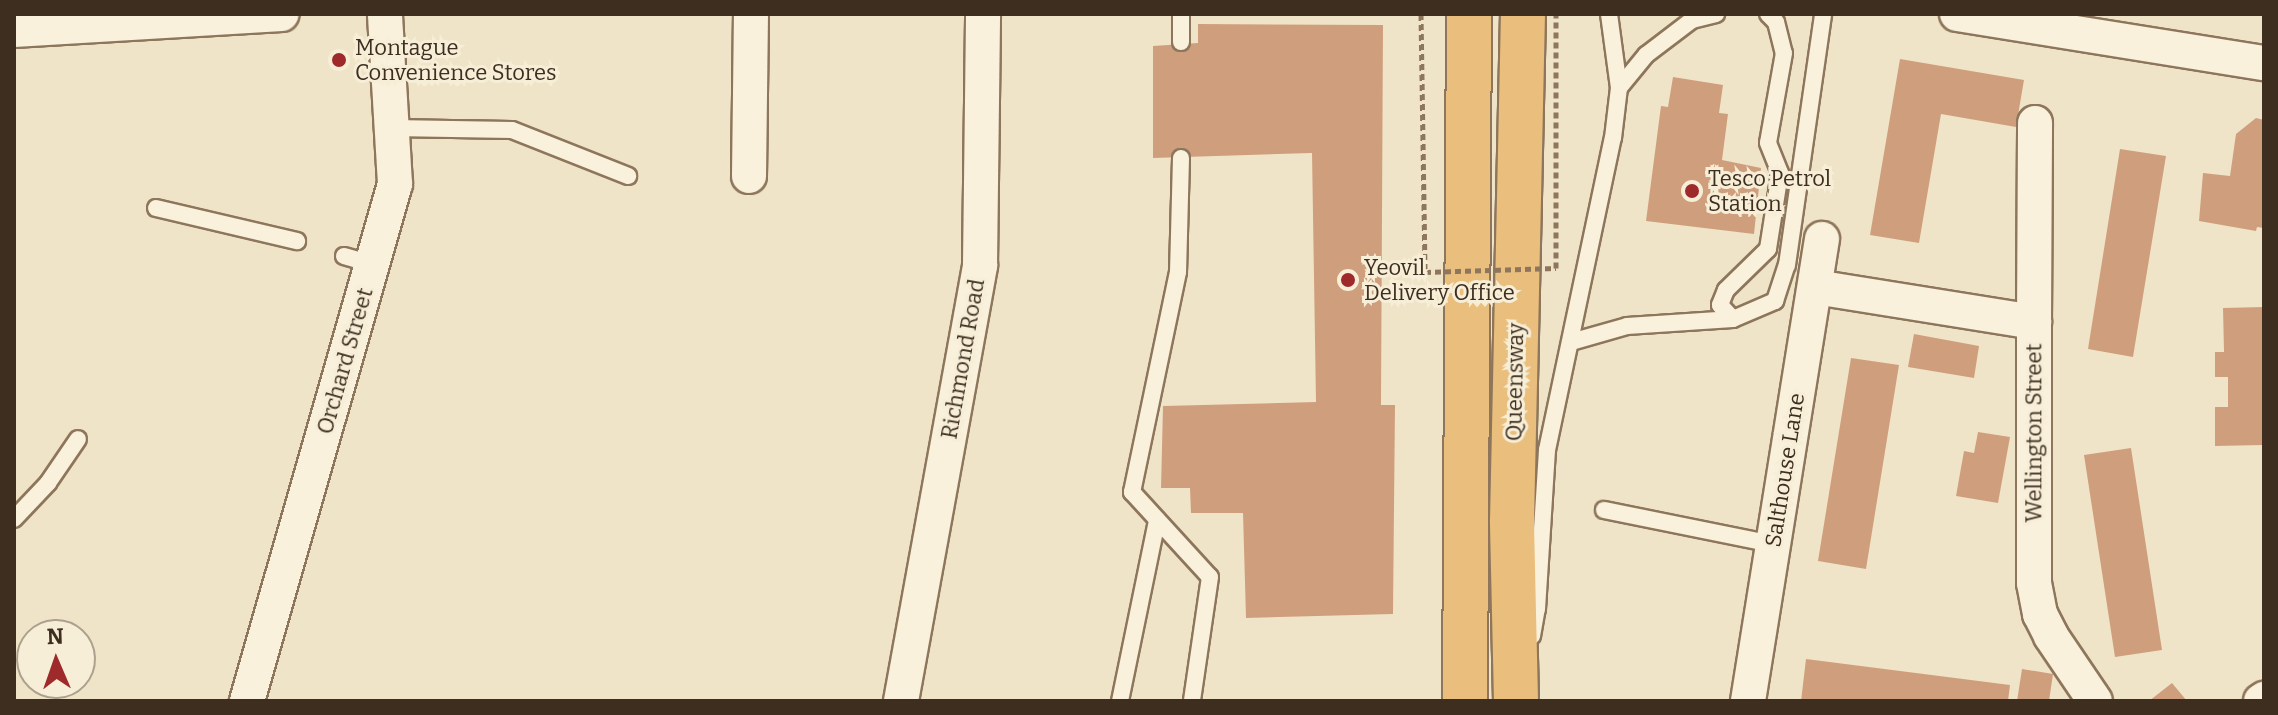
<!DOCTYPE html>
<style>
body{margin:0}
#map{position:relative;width:2278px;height:715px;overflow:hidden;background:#f0e4c8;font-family:Bitter,serif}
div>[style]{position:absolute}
.building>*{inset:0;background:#cf9f7d}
.roads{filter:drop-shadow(2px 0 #8d765c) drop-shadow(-2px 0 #8d765c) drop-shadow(0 2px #8d765c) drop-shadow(0 -2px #8d765c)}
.service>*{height:16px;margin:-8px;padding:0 8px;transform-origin:8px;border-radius:8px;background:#faf1dc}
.minor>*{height:34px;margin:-17px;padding:0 17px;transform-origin:17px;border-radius:17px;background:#faf1dc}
.trunk>*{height:44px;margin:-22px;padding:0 22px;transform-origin:22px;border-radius:22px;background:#eabe7c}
.path-bridge>*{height:5px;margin-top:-2.5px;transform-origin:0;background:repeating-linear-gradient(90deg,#8d765c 0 6px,transparent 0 10px)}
.dots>*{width:22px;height:22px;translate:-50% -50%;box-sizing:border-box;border:4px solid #f7eed8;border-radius:50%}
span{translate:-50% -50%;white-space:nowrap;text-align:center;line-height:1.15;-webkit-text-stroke:6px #f7eed8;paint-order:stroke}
.poi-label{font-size:22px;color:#3d2e20}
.left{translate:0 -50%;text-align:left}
.street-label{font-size:22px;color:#3d2e20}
.frame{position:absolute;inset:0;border:16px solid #3d2e20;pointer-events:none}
.north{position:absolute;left:16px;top:619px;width:80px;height:80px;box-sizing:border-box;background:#f7eed8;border:2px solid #ada18e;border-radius:50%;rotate:358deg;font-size:22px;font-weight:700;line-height:32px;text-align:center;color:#3d2e20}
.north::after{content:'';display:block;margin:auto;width:28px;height:36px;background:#9e2a2b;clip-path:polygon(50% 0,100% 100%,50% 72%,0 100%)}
</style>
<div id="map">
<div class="building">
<div style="clip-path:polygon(1198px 24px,1383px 25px,1381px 405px,1395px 405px,1393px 614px,1246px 618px,1243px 513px,1191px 513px,1190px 488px,1161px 488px,1163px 406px,1316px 402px,1312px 153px,1153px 158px,1153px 46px,1198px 43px)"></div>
<div style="clip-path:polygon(1900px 59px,2024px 80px,2016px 127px,1941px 114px,1919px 243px,1870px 235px)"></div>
<div style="clip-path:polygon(1673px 77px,1723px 85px,1719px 113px,1728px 114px,1722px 160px,1761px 168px,1754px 234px,1646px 221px,1661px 106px,1668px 107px)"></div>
<div style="clip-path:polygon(2256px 118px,2264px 120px,2264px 228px,2257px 227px,2256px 231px,2199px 221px,2203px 173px,2230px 176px,2236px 134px)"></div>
<div style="clip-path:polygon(2120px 149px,2166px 156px,2133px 357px,2088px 349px)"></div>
<div style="clip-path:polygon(2264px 307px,2264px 445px,2215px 446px,2215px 407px,2228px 407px,2228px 377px,2215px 377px,2215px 352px,2224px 352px,2223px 308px)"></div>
<div style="clip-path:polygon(1914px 334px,1979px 346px,1974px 378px,1908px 367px)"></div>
<div style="clip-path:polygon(1851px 358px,1899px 365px,1866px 569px,1818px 561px)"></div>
<div style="clip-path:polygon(1978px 432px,2010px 437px,1998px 503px,1956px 496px,1964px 451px,1974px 453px)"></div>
<div style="clip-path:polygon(2131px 448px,2162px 650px,2115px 657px,2084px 455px)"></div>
<div style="clip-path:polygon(1806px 659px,2010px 685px,2008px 701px,1801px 701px)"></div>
<div style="clip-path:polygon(2022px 669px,2053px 674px,2049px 701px,2017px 701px)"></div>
<div style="clip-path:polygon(2172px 683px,2187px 701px,2149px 701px)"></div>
</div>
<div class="roads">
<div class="service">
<div style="left:1181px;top:14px;width:28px;rotate:90deg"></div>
<div style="left:1768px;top:14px;width:11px;rotate:45deg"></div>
<div style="left:1776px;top:22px;width:32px;rotate:76deg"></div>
<div style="left:1784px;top:53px;width:91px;rotate:100.1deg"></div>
<div style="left:1768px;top:143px;width:32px;rotate:68deg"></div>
<div style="left:1780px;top:173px;width:77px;rotate:99deg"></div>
<div style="left:1768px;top:249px;width:59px;rotate:135.7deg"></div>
<div style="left:1726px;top:290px;width:16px;rotate:112deg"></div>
<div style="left:1720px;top:305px;width:19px;rotate:47deg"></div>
<div style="left:1733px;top:319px;width:46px;rotate:-23.2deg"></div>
<div style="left:1775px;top:301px;width:38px;rotate:-72deg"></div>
<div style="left:1787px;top:265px;width:254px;rotate:-81.8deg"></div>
<div style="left:1619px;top:88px;width:43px;rotate:-50.7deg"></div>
<div style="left:1646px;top:55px;width:58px;rotate:-37.3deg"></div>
<div style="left:1692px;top:20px;width:25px;rotate:-14deg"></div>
<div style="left:392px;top:128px;width:120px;rotate:1deg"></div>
<div style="left:512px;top:130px;width:125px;rotate:21.6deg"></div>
<div style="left:1181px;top:158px;width:114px;rotate:91.5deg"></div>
<div style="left:1178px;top:272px;width:225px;rotate:101.8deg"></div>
<div style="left:1132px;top:492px;width:115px;rotate:47.5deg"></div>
<div style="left:1210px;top:577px;width:125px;rotate:98.3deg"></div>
<div style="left:156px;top:208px;width:145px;rotate:13.2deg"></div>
<div style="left:344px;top:256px;width:29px;rotate:16deg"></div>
<div style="left:1571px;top:342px;width:58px;rotate:-15.9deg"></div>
<div style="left:1627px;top:326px;width:106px;rotate:-3.8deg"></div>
<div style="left:1604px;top:510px;width:172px;rotate:11.4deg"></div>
<div style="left:14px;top:519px;width:50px;rotate:-46.6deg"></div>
<div style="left:48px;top:483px;width:53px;rotate:-55.7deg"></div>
<div style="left:1532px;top:636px;width:27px;rotate:-80deg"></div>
<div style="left:1537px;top:609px;width:159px;rotate:-86.4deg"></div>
<div style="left:1547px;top:450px;width:319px;rotate:-78.1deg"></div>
<div style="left:1613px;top:138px;width:50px;rotate:-83.2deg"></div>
<div style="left:1619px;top:88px;width:75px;rotate:-97.7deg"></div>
<div style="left:1120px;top:701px;width:185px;rotate:-78.4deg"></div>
</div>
<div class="minor">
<div style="left:1957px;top:14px;width:311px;rotate:9.1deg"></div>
<div style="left:14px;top:30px;width:268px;rotate:-3.4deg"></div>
<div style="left:749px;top:176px;width:162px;rotate:-89.3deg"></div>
<div style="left:1815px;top:287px;width:222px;rotate:9.1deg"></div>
<div style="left:2034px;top:322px;width:261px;rotate:90deg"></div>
<div style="left:2034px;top:583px;width:32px;rotate:79deg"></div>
<div style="left:2040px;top:614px;width:25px;rotate:63deg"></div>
<div style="left:2051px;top:636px;width:78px;rotate:55.9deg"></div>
<div style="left:2034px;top:322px;width:199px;rotate:-89.7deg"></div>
<div style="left:247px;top:701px;width:538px;rotate:-74.03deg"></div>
<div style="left:395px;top:184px;width:170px;rotate:-93.4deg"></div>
<div style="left:901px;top:701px;width:443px;rotate:-79.7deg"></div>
<div style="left:980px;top:265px;width:251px;rotate:-89.3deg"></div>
<div style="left:1748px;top:701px;width:468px;rotate:-80.9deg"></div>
<div style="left:2261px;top:701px;width:4px;rotate:-34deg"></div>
</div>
<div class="trunk">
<div style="left:1465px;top:701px;width:687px;rotate:-89.67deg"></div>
<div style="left:1516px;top:701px;width:180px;rotate:-91.3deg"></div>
<div style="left:1512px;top:521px;width:507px;rotate:-88.76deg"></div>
</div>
</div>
<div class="path-bridge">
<div style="left:1421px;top:14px;width:258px;rotate:89.1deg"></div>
<div style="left:1425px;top:272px;width:131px;rotate:-1.7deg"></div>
<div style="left:1556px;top:268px;width:254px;rotate:-90deg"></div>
</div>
<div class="dots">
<div style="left:339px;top:60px;background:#9e2a2b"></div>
<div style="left:1692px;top:191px;background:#9e2a2b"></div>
<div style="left:1348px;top:280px;background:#9e2a2b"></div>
</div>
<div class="poi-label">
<span class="left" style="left:355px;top:60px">Montague<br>Convenience Stores</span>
<span class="left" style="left:1708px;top:191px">Tesco Petrol<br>Station</span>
<span class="left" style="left:1364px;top:280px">Yeovil<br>Delivery Office</span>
</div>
<div class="street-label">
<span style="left:963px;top:359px;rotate:-80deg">Richmond Road</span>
<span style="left:345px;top:361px;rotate:-74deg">Orchard Street</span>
<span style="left:1515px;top:382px;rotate:-89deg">Queensway</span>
<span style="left:2034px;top:433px;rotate:-90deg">Wellington Street</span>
<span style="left:1785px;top:470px;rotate:-81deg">Salthouse Lane</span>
</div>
<div class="frame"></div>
<div class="north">N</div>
</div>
